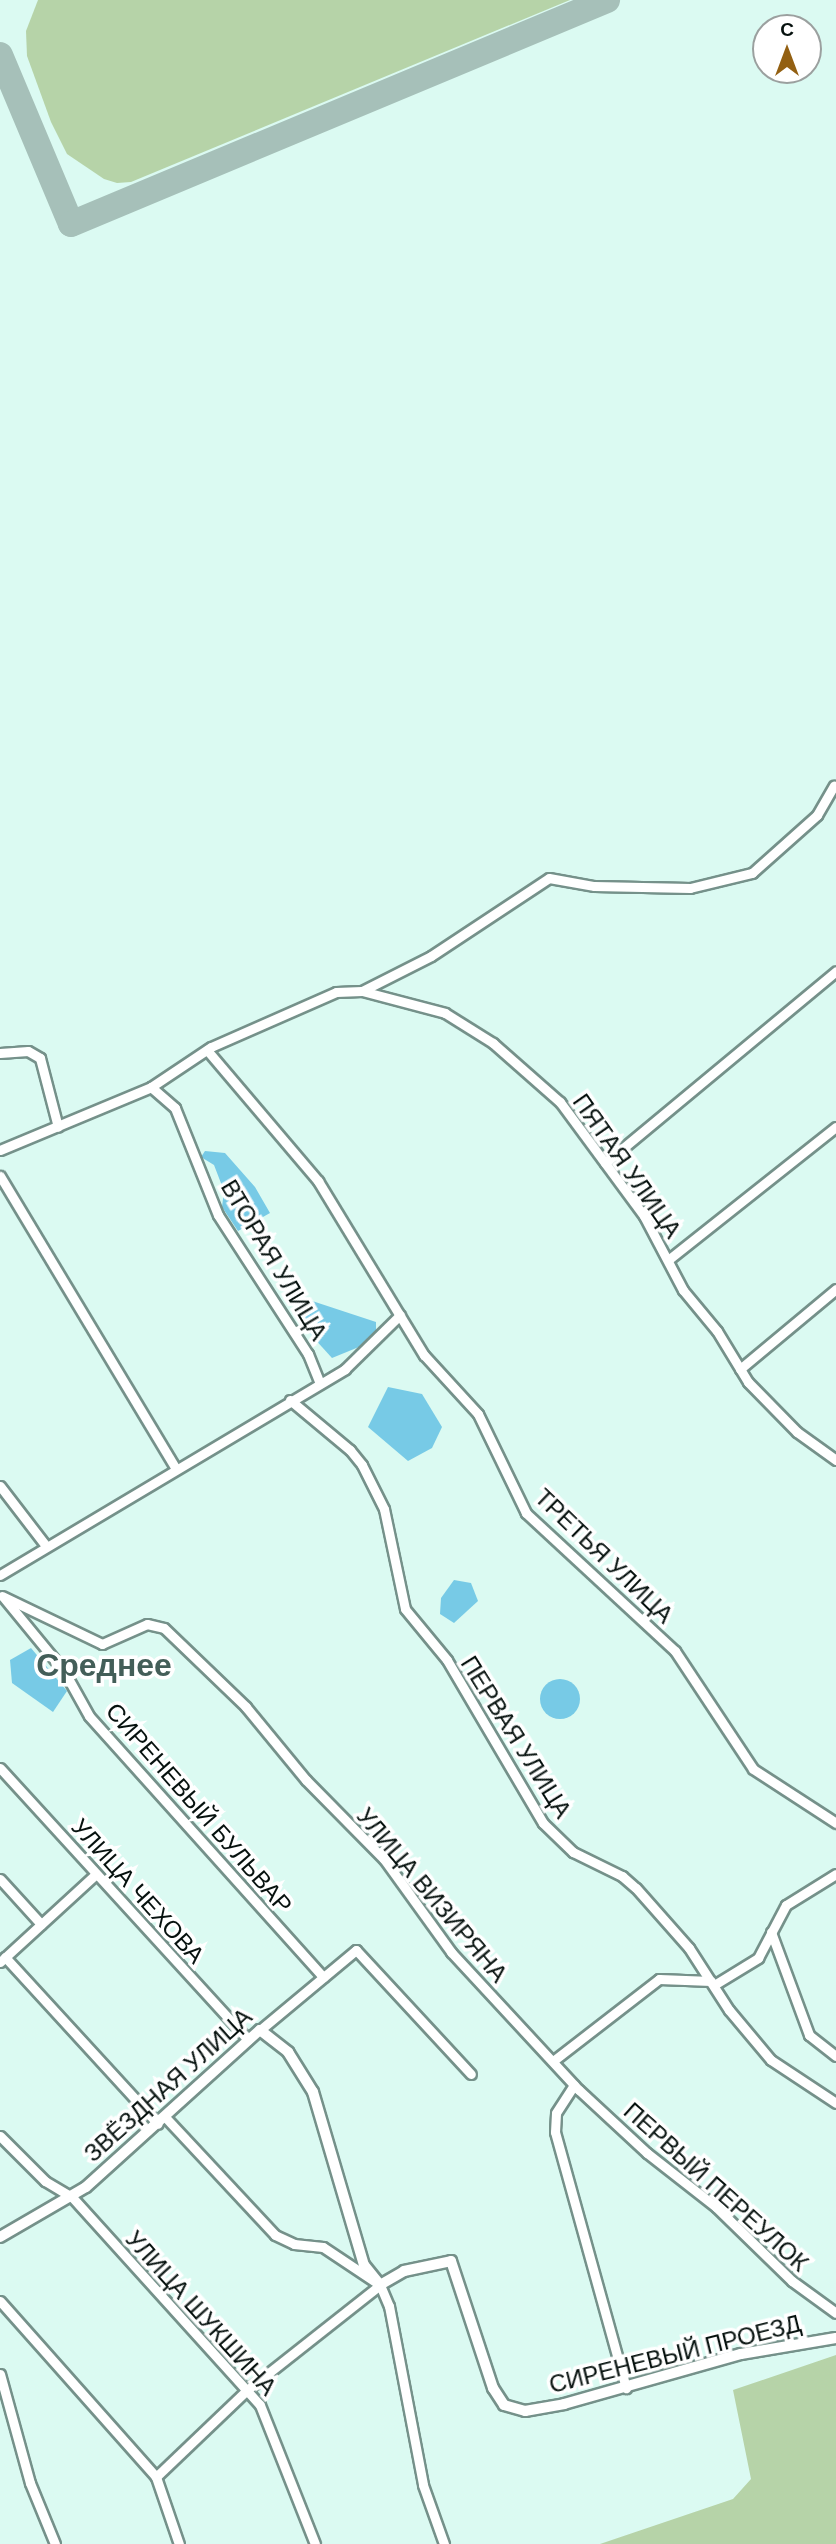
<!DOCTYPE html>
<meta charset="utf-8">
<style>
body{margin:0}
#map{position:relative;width:836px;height:2544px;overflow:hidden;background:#dbfaf2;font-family:"DM Sans",sans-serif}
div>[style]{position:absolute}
.green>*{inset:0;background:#b6d3a8}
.water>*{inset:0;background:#77cae6}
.round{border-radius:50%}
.taxiway>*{height:26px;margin:-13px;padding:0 13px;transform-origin:13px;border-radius:13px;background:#a6c0b9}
.roads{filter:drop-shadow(2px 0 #75918a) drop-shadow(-2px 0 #75918a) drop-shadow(0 2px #75918a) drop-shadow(0 -2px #75918a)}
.minor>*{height:9px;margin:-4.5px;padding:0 4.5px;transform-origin:4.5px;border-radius:4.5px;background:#fff}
.tertiary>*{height:10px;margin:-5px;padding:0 5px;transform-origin:5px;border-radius:5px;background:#fff}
span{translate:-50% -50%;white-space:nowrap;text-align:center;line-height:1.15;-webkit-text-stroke:7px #fff;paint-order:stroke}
.street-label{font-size:24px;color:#06110e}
.district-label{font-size:32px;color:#435e58;font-weight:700}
.north{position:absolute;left:752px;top:14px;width:70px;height:70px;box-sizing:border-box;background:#fff;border:2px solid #9ba09f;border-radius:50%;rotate:0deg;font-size:19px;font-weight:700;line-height:28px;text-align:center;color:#06110e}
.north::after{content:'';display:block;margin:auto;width:24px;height:32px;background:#936012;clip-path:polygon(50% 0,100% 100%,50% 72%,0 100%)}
</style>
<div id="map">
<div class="green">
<div style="clip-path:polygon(38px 0,570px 0,131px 182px,117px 183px,104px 179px,67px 154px,51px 122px,27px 56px,26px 31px)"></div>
<div style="clip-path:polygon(836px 2355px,836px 2544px,600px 2544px,733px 2499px,751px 2479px,733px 2390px)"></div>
</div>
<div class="water">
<div style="clip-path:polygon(205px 1151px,225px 1153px,255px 1187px,270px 1213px,238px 1231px,222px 1207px,224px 1191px,214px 1165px,201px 1157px)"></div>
<div style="clip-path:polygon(297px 1296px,376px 1322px,376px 1340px,332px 1358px,302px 1325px)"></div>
<div style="clip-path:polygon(388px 1387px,422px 1394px,442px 1427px,432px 1448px,408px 1461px,368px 1427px)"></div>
<div style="clip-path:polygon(454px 1580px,471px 1583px,478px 1601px,454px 1623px,440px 1614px,441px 1598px)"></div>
<div style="clip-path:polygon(31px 1648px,67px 1691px,53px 1712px,12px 1683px,10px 1660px)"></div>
<div class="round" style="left:540px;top:1679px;width:40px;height:40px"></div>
</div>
<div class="taxiway">
<div style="left:0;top:55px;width:183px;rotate:67.2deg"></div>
<div style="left:71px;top:224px;width:581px;rotate:-22.68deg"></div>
</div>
<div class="roads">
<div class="minor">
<div style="left:362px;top:991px;width:77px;rotate:-26.9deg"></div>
<div style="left:431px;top:956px;width:141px;rotate:-33.5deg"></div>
<div style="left:549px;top:878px;width:46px;rotate:10.1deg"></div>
<div style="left:594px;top:886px;width:96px;rotate:1.2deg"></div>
<div style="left:690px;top:888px;width:64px;rotate:-13.6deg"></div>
<div style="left:752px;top:873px;width:87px;rotate:-41.7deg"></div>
<div style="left:817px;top:815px;width:34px;rotate:-60deg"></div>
<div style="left:207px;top:1050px;width:172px;rotate:49.7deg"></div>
<div style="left:318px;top:1181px;width:204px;rotate:58.7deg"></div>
<div style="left:424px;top:1355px;width:80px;rotate:47.5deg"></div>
<div style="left:478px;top:1414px;width:110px;rotate:64.1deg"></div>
<div style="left:526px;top:1513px;width:203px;rotate:42.8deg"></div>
<div style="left:675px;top:1651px;width:141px;rotate:56.5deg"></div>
<div style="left:753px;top:1769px;width:99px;rotate:33deg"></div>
<div style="left:0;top:1053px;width:28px;rotate:-4deg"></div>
<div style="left:28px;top:1051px;width:14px;rotate:30deg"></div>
<div style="left:40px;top:1058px;width:71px;rotate:75.4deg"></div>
<div style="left:151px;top:1087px;width:32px;rotate:41deg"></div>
<div style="left:175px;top:1108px;width:115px;rotate:68.1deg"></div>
<div style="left:218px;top:1215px;width:166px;rotate:57.1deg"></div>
<div style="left:308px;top:1354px;width:32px;rotate:68deg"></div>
<div style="left:0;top:1150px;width:164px;rotate:-22.6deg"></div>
<div style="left:151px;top:1087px;width:72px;rotate:-33.7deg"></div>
<div style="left:211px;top:1047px;width:137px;rotate:-23.7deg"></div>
<div style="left:336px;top:992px;width:26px;rotate:-2deg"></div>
<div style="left:362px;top:991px;width:86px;rotate:14.8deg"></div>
<div style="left:445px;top:1013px;width:57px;rotate:32deg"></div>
<div style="left:493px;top:1043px;width:89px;rotate:41.4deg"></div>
<div style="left:560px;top:1102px;width:142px;rotate:53.6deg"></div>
<div style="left:644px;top:1216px;width:84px;rotate:62.2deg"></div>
<div style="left:683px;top:1290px;width:53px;rotate:50.3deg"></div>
<div style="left:717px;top:1331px;width:60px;rotate:58.7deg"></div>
<div style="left:748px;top:1382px;width:70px;rotate:45.6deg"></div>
<div style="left:797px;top:1432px;width:48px;rotate:35.7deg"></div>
<div style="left:605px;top:1163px;width:300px;rotate:-39.7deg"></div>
<div style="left:0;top:1176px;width:340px;rotate:59deg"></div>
<div style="left:668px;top:1260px;width:214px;rotate:-38.4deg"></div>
<div style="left:740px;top:1369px;width:125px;rotate:-39.8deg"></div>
<div style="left:290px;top:1400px;width:78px;rotate:39.8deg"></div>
<div style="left:350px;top:1450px;width:19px;rotate:51deg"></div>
<div style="left:362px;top:1465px;width:49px;rotate:63.4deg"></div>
<div style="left:384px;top:1509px;width:102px;rotate:78.1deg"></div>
<div style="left:405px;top:1609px;width:66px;rotate:50.5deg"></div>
<div style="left:447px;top:1660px;width:189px;rotate:59.5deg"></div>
<div style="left:543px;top:1823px;width:42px;rotate:44deg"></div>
<div style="left:573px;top:1852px;width:55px;rotate:26.1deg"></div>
<div style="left:622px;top:1876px;width:18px;rotate:41deg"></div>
<div style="left:636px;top:1888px;width:80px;rotate:48.5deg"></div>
<div style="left:689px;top:1948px;width:74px;rotate:57.2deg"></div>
<div style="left:729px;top:2010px;width:65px;rotate:50deg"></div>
<div style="left:771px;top:2060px;width:78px;rotate:33.5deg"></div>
<div style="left:0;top:1486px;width:76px;rotate:52.5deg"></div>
<div style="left:0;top:1575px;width:402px;rotate:-30.8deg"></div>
<div style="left:345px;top:1369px;width:77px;rotate:-44.5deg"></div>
<div style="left:2px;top:1596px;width:111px;rotate:25.6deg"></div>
<div style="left:102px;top:1644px;width:49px;rotate:-24deg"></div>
<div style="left:147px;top:1624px;width:17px;rotate:13deg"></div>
<div style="left:164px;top:1628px;width:114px;rotate:43.9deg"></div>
<div style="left:246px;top:1707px;width:94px;rotate:50.6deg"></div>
<div style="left:306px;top:1780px;width:111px;rotate:45.4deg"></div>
<div style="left:384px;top:1859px;width:115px;rotate:54.2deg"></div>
<div style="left:451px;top:1952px;width:188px;rotate:47.2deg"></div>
<div style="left:579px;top:2090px;width:93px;rotate:42.8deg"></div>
<div style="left:647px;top:2153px;width:88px;rotate:38deg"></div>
<div style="left:716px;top:2207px;width:106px;rotate:44.2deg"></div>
<div style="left:792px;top:2281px;width:54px;rotate:36deg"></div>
<div style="left:4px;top:1598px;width:94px;rotate:50.6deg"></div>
<div style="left:64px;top:1671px;width:51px;rotate:60.9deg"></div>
<div style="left:89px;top:1716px;width:351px;rotate:48.1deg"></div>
<div style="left:0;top:1768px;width:368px;rotate:47.6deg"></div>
<div style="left:0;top:1879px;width:61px;rotate:47.7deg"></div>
<div style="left:771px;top:1932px;width:110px;rotate:69.7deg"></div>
<div style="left:809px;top:2035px;width:34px;rotate:38deg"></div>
<div style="left:5px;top:1957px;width:226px;rotate:47.5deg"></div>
<div style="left:0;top:1962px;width:130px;rotate:-42.5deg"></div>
<div style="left:714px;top:1985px;width:52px;rotate:-31.5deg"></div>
<div style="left:758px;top:1958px;width:60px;rotate:-62.2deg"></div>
<div style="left:786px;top:1905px;width:59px;rotate:-31.8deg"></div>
<div style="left:260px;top:2030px;width:125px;rotate:-39.8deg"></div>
<div style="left:356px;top:1950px;width:169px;rotate:47.2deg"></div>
<div style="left:553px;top:2061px;width:134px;rotate:-37.7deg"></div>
<div style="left:659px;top:1979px;width:52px;rotate:2.2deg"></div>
<div style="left:574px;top:2085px;width:33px;rotate:123deg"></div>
<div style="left:556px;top:2113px;width:19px;rotate:93deg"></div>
<div style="left:555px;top:2132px;width:266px;rotate:74.5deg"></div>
<div style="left:166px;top:2118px;width:160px;rotate:47deg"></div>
<div style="left:275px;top:2235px;width:21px;rotate:25deg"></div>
<div style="left:294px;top:2244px;width:29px;rotate:6deg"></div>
<div style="left:323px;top:2247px;width:69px;rotate:33.7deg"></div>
<div style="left:380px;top:2285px;width:23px;rotate:67deg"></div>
<div style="left:389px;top:2306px;width:182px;rotate:79.2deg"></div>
<div style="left:423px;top:2485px;width:63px;rotate:70.4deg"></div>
<div style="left:0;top:2136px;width:64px;rotate:45deg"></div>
<div style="left:45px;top:2181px;width:31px;rotate:31deg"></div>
<div style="left:72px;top:2197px;width:280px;rotate:47.9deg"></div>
<div style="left:260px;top:2405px;width:149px;rotate:68.4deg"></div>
<div style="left:0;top:2301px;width:235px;rotate:48.4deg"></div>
<div style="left:156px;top:2477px;width:71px;rotate:71.1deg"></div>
<div style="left:0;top:2374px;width:113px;rotate:74.6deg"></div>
<div style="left:30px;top:2483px;width:66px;rotate:67.7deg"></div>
<div style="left:156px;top:2477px;width:126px;rotate:-43.7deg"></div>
<div style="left:247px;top:2390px;width:169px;rotate:-38.3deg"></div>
</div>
<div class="tertiary">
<div style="left:0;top:2237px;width:99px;rotate:-30.2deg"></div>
<div style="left:86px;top:2187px;width:234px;rotate:-42.1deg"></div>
<div style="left:260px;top:2030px;width:36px;rotate:38deg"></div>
<div style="left:288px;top:2052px;width:47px;rotate:58deg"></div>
<div style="left:313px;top:2092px;width:180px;rotate:73.6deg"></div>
<div style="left:364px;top:2265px;width:26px;rotate:51deg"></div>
<div style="left:380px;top:2285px;width:28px;rotate:-30deg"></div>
<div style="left:404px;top:2271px;width:48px;rotate:-12deg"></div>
<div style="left:451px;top:2261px;width:134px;rotate:71.7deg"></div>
<div style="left:493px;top:2388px;width:20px;rotate:57deg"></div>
<div style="left:504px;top:2405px;width:22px;rotate:16deg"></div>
<div style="left:525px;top:2411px;width:40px;rotate:-10deg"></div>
<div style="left:564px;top:2404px;width:184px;rotate:-15.8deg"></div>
<div style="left:741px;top:2354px;width:96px;rotate:-9.6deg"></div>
</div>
</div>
<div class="street-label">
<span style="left:627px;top:1166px;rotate:55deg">ПЯТАЯ УЛИЦА</span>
<span style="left:274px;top:1260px;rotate:59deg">ВТОРАЯ УЛИЦА</span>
<span style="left:604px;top:1556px;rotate:44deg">ТРЕТЬЯ УЛИЦА</span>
<span style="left:516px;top:1737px;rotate:58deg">ПЕРВАЯ УЛИЦА</span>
<span style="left:199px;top:1808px;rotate:49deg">СИРЕНЕВЫЙ БУЛЬВАР</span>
<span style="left:138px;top:1891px;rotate:48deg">УЛИЦА ЧЕХОВА</span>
<span style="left:432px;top:1895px;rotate:50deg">УЛИЦА ВИЗИРЯНА</span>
<span style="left:168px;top:2085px;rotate:-42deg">ЗВЁЗДНАЯ УЛИЦА</span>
<span style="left:716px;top:2187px;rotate:42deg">ПЕРВЫЙ ПЕРЕУЛОК</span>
<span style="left:201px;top:2313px;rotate:48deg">УЛИЦА ШУКШИНА</span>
<span style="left:675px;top:2354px;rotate:-14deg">СИРЕНЕВЫЙ ПРОЕЗД</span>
</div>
<div class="district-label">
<span style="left:104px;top:1665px">Среднее</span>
</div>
<div class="north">С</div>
</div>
